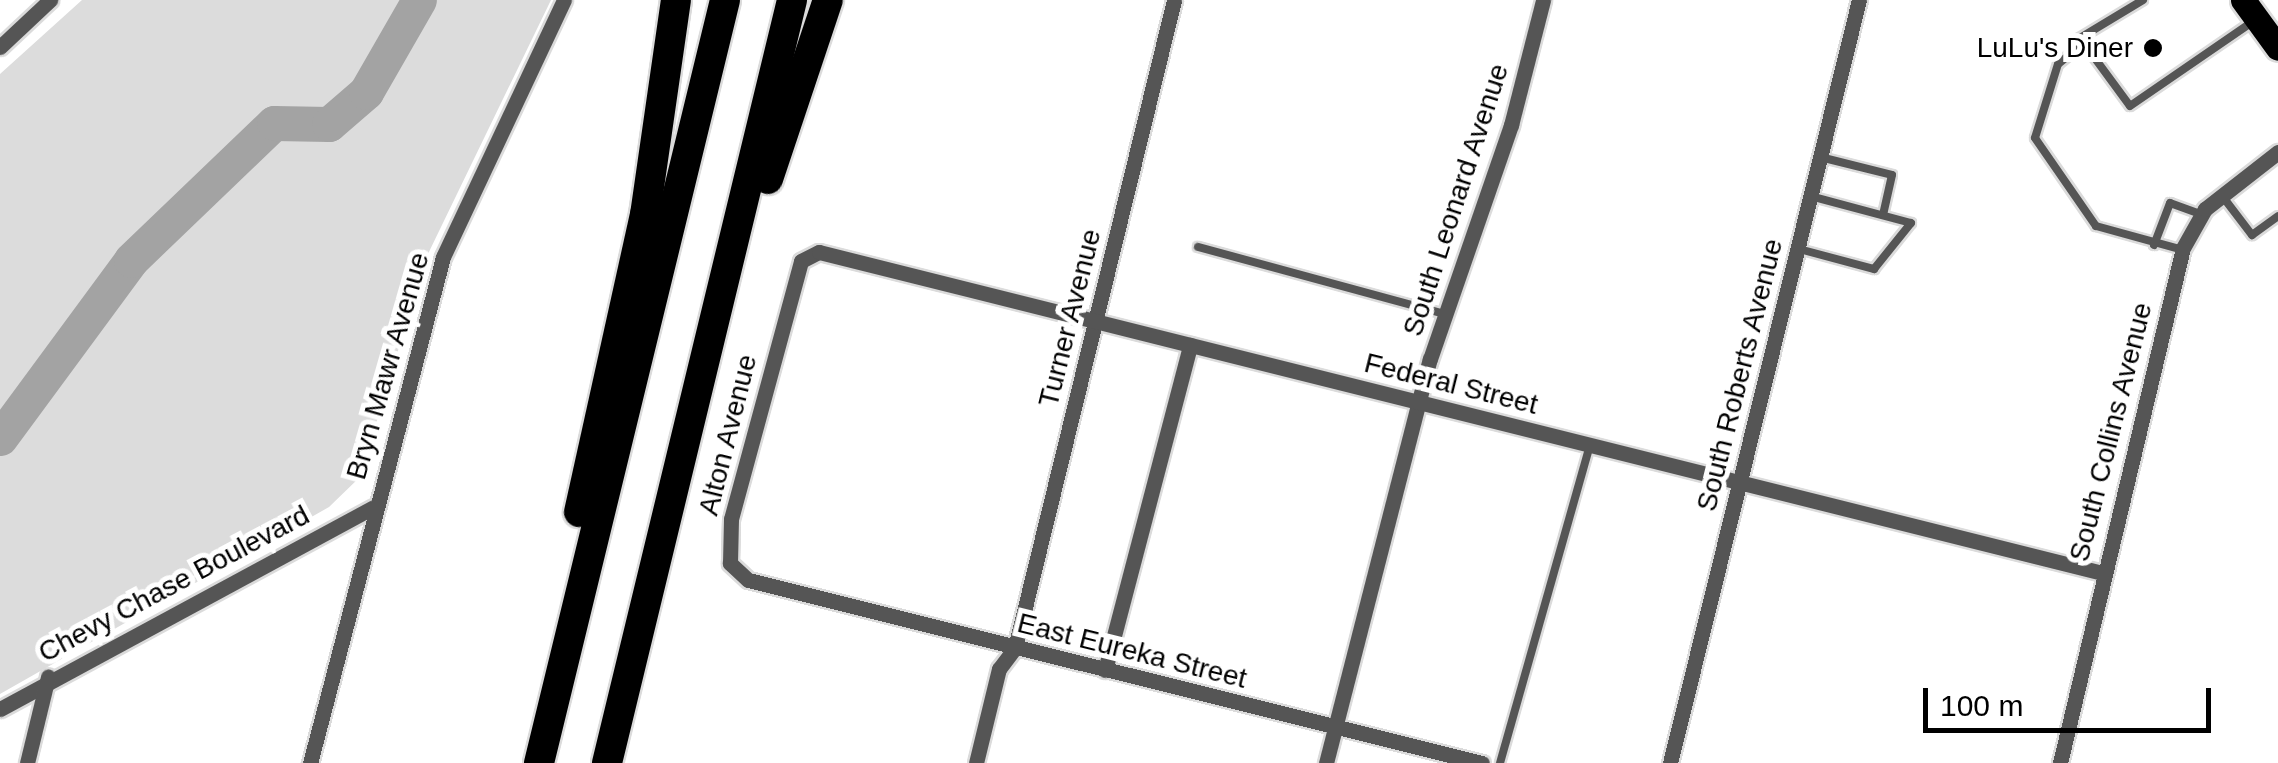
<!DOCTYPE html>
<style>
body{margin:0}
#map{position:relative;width:2278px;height:763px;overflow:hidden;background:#fff;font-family:Helvetica,sans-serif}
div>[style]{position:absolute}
.green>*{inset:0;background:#dcdcdc}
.river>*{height:35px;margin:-17.5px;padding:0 17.5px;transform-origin:17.5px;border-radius:17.5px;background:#a3a3a3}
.roads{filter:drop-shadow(2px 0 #dbdbdb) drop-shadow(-2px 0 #dbdbdb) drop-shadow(0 2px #dbdbdb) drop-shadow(0 -2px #dbdbdb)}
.service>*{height:8px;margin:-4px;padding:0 4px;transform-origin:4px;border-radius:4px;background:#555}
.minor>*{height:15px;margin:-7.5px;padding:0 7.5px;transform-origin:7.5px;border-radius:7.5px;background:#555}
.primary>*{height:25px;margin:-12.5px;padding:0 12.5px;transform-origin:12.5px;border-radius:12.5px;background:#000}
.motorway>*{height:30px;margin:-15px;padding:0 15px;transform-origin:15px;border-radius:15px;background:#000}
.dots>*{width:28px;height:28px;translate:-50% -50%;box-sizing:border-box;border:5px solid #fff;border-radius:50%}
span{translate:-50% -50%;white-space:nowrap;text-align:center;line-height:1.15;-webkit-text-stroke:10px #fff;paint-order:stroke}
.poi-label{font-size:28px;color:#000}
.right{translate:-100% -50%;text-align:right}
.street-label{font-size:28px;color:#000}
.scale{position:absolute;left:1923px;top:688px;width:288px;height:45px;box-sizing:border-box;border:5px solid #000;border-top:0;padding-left:12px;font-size:30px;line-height:35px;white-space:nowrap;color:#000;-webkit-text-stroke:8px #fff;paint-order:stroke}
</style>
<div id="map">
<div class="green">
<div style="clip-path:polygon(82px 0,551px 0,426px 258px,360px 477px,329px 507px,0 694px,0 74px)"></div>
</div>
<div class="river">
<div style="left:0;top:438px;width:221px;rotate:-53.6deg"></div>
<div style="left:131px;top:260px;width:198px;rotate:-43.8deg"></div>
<div style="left:274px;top:123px;width:55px;rotate:1deg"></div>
<div style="left:329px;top:124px;width:49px;rotate:-40.9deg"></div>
<div style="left:366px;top:92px;width:106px;rotate:-60.1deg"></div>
</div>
<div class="roads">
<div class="service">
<div style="left:2143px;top:0;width:74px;rotate:148.9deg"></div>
<div style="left:2080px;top:38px;width:84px;rotate:53.7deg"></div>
<div style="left:2130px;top:106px;width:152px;rotate:-34.5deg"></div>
<div style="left:2084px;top:43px;width:33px;rotate:141deg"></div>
<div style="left:2058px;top:64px;width:77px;rotate:107.3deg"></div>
<div style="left:2035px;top:138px;width:107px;rotate:55.3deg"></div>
<div style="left:2096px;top:226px;width:90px;rotate:15.4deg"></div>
<div style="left:1820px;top:157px;width:74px;rotate:14deg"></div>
<div style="left:1892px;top:175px;width:41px;rotate:102.7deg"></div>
<div style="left:2223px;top:197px;width:48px;rotate:52.7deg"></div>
<div style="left:2252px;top:235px;width:32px;rotate:-36deg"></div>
<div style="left:2154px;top:245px;width:45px;rotate:-69.1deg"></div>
<div style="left:2170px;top:203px;width:33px;rotate:20deg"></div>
<div style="left:1198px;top:247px;width:255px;rotate:15.2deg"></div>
<div style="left:1799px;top:249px;width:78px;rotate:14.9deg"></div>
<div style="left:1874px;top:269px;width:59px;rotate:-51.2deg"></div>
<div style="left:1911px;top:223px;width:105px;rotate:-165deg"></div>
<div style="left:1500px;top:763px;width:330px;rotate:-74.2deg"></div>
</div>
<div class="minor">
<div style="left:0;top:47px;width:69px;rotate:-43.2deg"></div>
<div style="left:1105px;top:670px;width:336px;rotate:-75.3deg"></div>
<div style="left:0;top:709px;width:424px;rotate:-28.4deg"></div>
<div style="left:27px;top:763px;width:89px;rotate:-76.3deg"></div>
<div style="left:310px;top:763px;width:523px;rotate:-75.27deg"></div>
<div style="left:443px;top:257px;width:284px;rotate:-64.8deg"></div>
<div style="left:976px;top:763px;width:97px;rotate:-76.3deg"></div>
<div style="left:999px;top:669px;width:26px;rotate:-53deg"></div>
<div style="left:1015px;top:648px;width:667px;rotate:-76.21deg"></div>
<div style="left:1326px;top:763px;width:417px;rotate:-75.6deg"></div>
<div style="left:1430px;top:359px;width:248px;rotate:-70.9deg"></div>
<div style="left:1511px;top:125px;width:129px;rotate:-75.6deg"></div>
<div style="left:1482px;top:763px;width:756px;rotate:-166deg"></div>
<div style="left:748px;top:580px;width:25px;rotate:-137deg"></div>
<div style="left:730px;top:563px;width:44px;rotate:-88.7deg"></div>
<div style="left:731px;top:519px;width:267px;rotate:-74.8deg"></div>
<div style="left:801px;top:261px;width:20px;rotate:-27deg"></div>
<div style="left:819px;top:252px;width:1324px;rotate:14.04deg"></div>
<div style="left:1670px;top:763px;width:786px;rotate:-76.09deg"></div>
<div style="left:2060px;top:763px;width:529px;rotate:-76.57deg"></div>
<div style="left:2183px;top:248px;width:45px;rotate:-60.6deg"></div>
<div style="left:2205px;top:209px;width:93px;rotate:-38deg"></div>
</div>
<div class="primary">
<div style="left:2243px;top:0;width:59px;rotate:53.9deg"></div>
</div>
<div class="motorway">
<div style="left:768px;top:179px;width:189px;rotate:-71.5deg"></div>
<div style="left:579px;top:512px;width:304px;rotate:-77.5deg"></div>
<div style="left:645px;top:215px;width:217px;rotate:-81.8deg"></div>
<div style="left:539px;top:763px;width:785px;rotate:-76.3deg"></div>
<div style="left:607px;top:763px;width:785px;rotate:-76.37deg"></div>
</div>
</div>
<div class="dots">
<div style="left:2153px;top:48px;background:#000"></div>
</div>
<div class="poi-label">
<span class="right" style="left:2133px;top:48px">LuLu's Diner</span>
</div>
<div class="street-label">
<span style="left:1456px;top:200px;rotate:-72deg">South Leonard Avenue</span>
<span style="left:1070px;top:318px;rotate:-76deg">Turner Avenue</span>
<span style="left:388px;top:366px;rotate:-74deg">Bryn Mawr Avenue</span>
<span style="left:1740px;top:375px;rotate:-76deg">South Roberts Avenue</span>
<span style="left:1451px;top:384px;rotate:14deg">Federal Street</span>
<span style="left:2111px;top:432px;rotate:-76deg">South Collins Avenue</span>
<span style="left:728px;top:435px;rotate:-76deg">Alton Avenue</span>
<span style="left:174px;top:584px;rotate:-28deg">Chevy Chase Boulevard</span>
<span style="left:1132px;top:651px;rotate:14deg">East Eureka Street</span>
</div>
<div class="scale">100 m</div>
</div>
